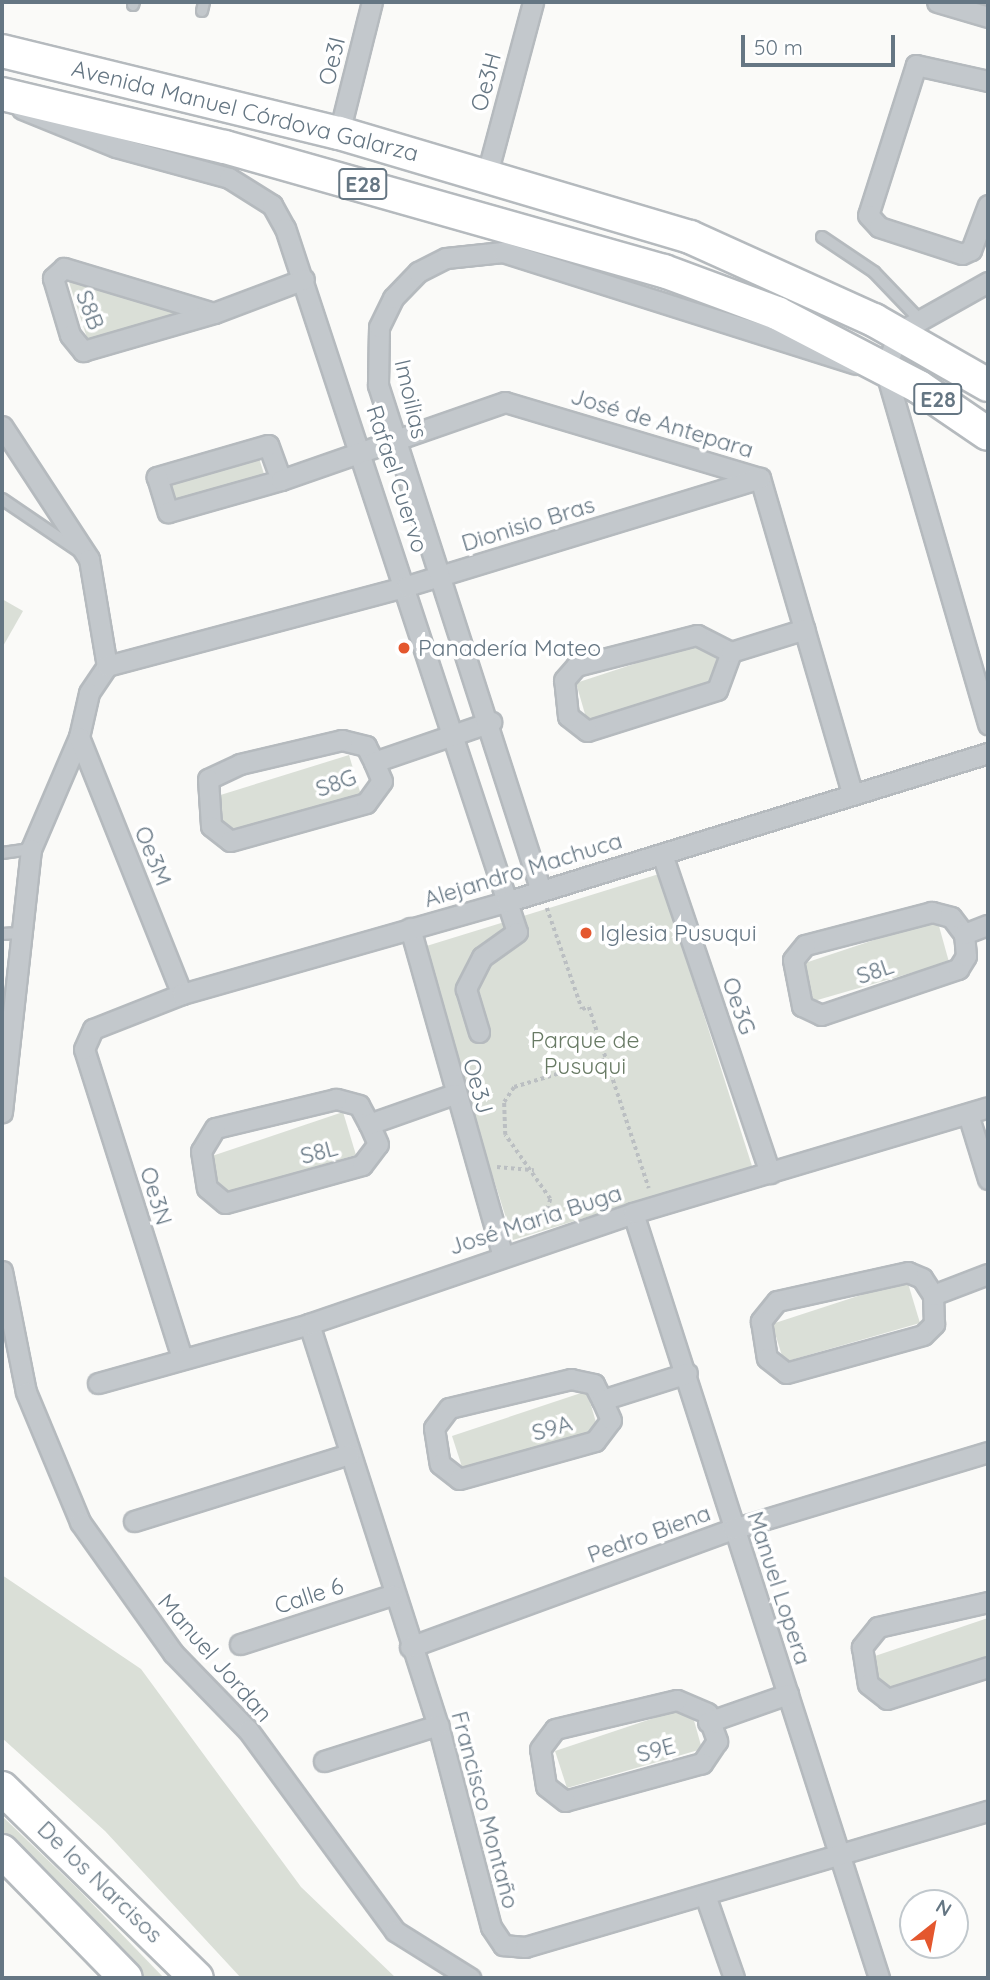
<!DOCTYPE html>
<meta charset="utf-8">
<style>
body{margin:0}
#map{position:relative;width:990px;height:1980px;overflow:hidden;background:#fafaf8;font-family:Quicksand,sans-serif}
div>[style]{position:absolute}
.green>*{inset:0;background:#dadfd7}
.path>*{height:3.5px;margin-top:-1.75px;transform-origin:0;background:repeating-linear-gradient(90deg,#bbbfc2 0 3.5px,transparent 0 7px)}
.roads{filter:drop-shadow(2px 0 #b5babe) drop-shadow(-2px 0 #b5babe) drop-shadow(0 2px #b5babe) drop-shadow(0 -2px #b5babe)}
.service>*{height:10px;margin:-5px;padding:0 5px;transform-origin:5px;border-radius:5px;background:#c3c8cc}
.minor>*{height:19px;margin:-9.5px;padding:0 9.5px;transform-origin:9.5px;border-radius:9.5px;background:#c3c8cc}
.primary>*{height:32px;margin:-16px;padding:0 16px;transform-origin:16px;border-radius:16px;background:#fff}
.dots>*{width:19px;height:19px;translate:-50% -50%;box-sizing:border-box;border:4px solid #fff;border-radius:50%}
span{translate:-50% -50%;white-space:nowrap;text-align:center;line-height:1.15;-webkit-text-stroke:7px #fff;paint-order:stroke}
.shield-label span{padding:2px 5px;background:#fff;border:2px solid;border-radius:5px;-webkit-text-stroke-width:0}
.shield-label{font-size:21px;color:#657683;font-weight:700}
.street-label{font-size:23px;color:#657683}
.poi-label{font-size:23px;color:#657683}
.left{translate:0 -50%;text-align:left}
.park-label{font-size:23px;color:#687a64}
.frame{position:absolute;inset:0;border:4px solid #657683;pointer-events:none}
.north{position:absolute;left:899px;top:1889px;width:70px;height:70px;box-sizing:border-box;background:#fff;border:2px solid #c1c8cd;border-radius:50%;rotate:31deg;font-size:19px;font-weight:700;line-height:28px;text-align:center;color:#657683}
.north::after{content:'';display:block;margin:auto;width:24px;height:32px;background:#e4572e;clip-path:polygon(50% 0,100% 100%,50% 72%,0 100%)}
.scale{position:absolute;left:741px;top:35px;width:154px;height:32px;box-sizing:border-box;border:4px solid #657683;border-top:0;padding-left:9px;font-size:21px;line-height:24px;white-space:nowrap;color:#657683;-webkit-text-stroke:5px #fff;paint-order:stroke}
</style>
<div id="map">
<div class="green">
<div style="clip-path:polygon(68px 279px,179px 312px,88px 341px)"></div>
<div style="clip-path:polygon(259px 458px,264px 474px,175px 500px,171px 485px)"></div>
<div style="clip-path:polygon(2px 599px,23px 611px,2px 648px)"></div>
<div style="clip-path:polygon(710px 639px,723px 682px,587px 721px,576px 683px)"></div>
<div style="clip-path:polygon(349px 755px,361px 795px,226px 837px,214px 797px)"></div>
<div style="clip-path:polygon(659px 874px,752px 1166px,513px 1240px,420px 948px)"></div>
<div style="clip-path:polygon(937px 919px,949px 962px,814px 1001px,802px 964px)"></div>
<div style="clip-path:polygon(343px 1112px,356px 1155px,220px 1194px,209px 1157px)"></div>
<div style="clip-path:polygon(907px 1280px,920px 1323px,784px 1362px,772px 1324px)"></div>
<div style="clip-path:polygon(587px 1391px,599px 1433px,464px 1473px,452px 1436px)"></div>
<div style="clip-path:polygon(2px 1575px,141px 1669px,301px 1887px,396px 1978px,241px 1978px,105px 1831px,2px 1738px)"></div>
<div style="clip-path:polygon(988px 1618px,988px 1664px,883px 1694px,872px 1657px)"></div>
<div style="clip-path:polygon(690px 1706px,702px 1749px,567px 1788px,555px 1751px)"></div>
<div style="clip-path:polygon(2px 1816px,78px 1889px,164px 1978px,138px 1978px,2px 1840px)"></div>
</div>
<div class="path">
<div style="left:547px;top:908px;width:107px;rotate:70.9deg"></div>
<div style="left:582px;top:1009px;width:7px;rotate:-16deg"></div>
<div style="left:589px;top:1007px;width:191px;rotate:71.7deg"></div>
<div style="left:497px;top:1167px;width:37px;rotate:5deg"></div>
<div style="left:544px;top:1223px;width:25px;rotate:-76deg"></div>
<div style="left:550px;top:1199px;width:78px;rotate:-125.1deg"></div>
<div style="left:505px;top:1135px;width:33px;rotate:-92deg"></div>
<div style="left:504px;top:1102px;width:18px;rotate:-56deg"></div>
<div style="left:514px;top:1087px;width:96px;rotate:-16.9deg"></div>
</div>
<div class="roads">
<div class="service">
<div style="left:133px;top:5px;width:3px;rotate:-72deg"></div>
<div style="left:202px;top:11px;width:9px;rotate:-77deg"></div>
<div style="left:822px;top:237px;width:63px;rotate:33.9deg"></div>
<div style="left:874px;top:272px;width:65px;rotate:46.2deg"></div>
<div style="left:2px;top:499px;width:91px;rotate:34.2deg"></div>
<div style="left:2px;top:853px;width:29px;rotate:-8deg"></div>
<div style="left:2px;top:934px;width:17px;rotate:-3deg"></div>
</div>
<div class="minor">
<div style="left:937px;top:2px;width:53px;rotate:16.4deg"></div>
<div style="left:988px;top:81px;width:74px;rotate:-167.5deg"></div>
<div style="left:916px;top:65px;width:157px;rotate:107.7deg"></div>
<div style="left:868px;top:215px;width:16px;rotate:47deg"></div>
<div style="left:879px;top:227px;width:87px;rotate:18deg"></div>
<div style="left:962px;top:254px;width:10px;rotate:-24deg"></div>
<div style="left:971px;top:250px;width:48px;rotate:-69.3deg"></div>
<div style="left:22px;top:109px;width:101px;rotate:22deg"></div>
<div style="left:116px;top:147px;width:117px;rotate:15.3deg"></div>
<div style="left:229px;top:178px;width:51px;rotate:32.1deg"></div>
<div style="left:272px;top:205px;width:26px;rotate:61deg"></div>
<div style="left:285px;top:228px;width:741px;rotate:71.76deg"></div>
<div style="left:517px;top:932px;width:43px;rotate:144.5deg"></div>
<div style="left:482px;top:957px;width:36px;rotate:117deg"></div>
<div style="left:466px;top:989px;width:45px;rotate:73.2deg"></div>
<div style="left:339px;top:133px;width:135px;rotate:-75.9deg"></div>
<div style="left:487px;top:174px;width:178px;rotate:-75deg"></div>
<div style="left:988px;top:282px;width:102px;rotate:150.7deg"></div>
<div style="left:899px;top:332px;width:40px;rotate:111deg"></div>
<div style="left:885px;top:369px;width:370px;rotate:73.8deg"></div>
<div style="left:214px;top:313px;width:157px;rotate:-163.3deg"></div>
<div style="left:64px;top:268px;width:15px;rotate:138deg"></div>
<div style="left:53px;top:278px;width:59px;rotate:73.4deg"></div>
<div style="left:70px;top:335px;width:21px;rotate:51deg"></div>
<div style="left:83px;top:351px;width:136px;rotate:-16.2deg"></div>
<div style="left:214px;top:313px;width:96px;rotate:-20.7deg"></div>
<div style="left:2px;top:426px;width:159px;rotate:56.8deg"></div>
<div style="left:89px;top:559px;width:109px;rotate:80.5deg"></div>
<div style="left:107px;top:666px;width:32px;rotate:124deg"></div>
<div style="left:89px;top:693px;width:45px;rotate:102.8deg"></div>
<div style="left:79px;top:737px;width:122px;rotate:113.2deg"></div>
<div style="left:31px;top:849px;width:265px;rotate:96.3deg"></div>
<div style="left:760px;top:478px;width:327px;rotate:73.7deg"></div>
<div style="left:281px;top:480px;width:37px;rotate:-110deg"></div>
<div style="left:268px;top:445px;width:116px;rotate:163.9deg"></div>
<div style="left:157px;top:477px;width:37px;rotate:73deg"></div>
<div style="left:168px;top:512px;width:117px;rotate:-15.8deg"></div>
<div style="left:281px;top:480px;width:237px;rotate:-19.2deg"></div>
<div style="left:505px;top:402px;width:266px;rotate:16.6deg"></div>
<div style="left:697px;top:635px;width:38px;rotate:27deg"></div>
<div style="left:731px;top:652px;width:40px;rotate:110.2deg"></div>
<div style="left:717px;top:690px;width:136px;rotate:162.5deg"></div>
<div style="left:587px;top:731px;width:24px;rotate:-142deg"></div>
<div style="left:568px;top:716px;width:36px;rotate:-96deg"></div>
<div style="left:564px;top:680px;width:18px;rotate:-49deg"></div>
<div style="left:576px;top:666px;width:125px;rotate:-14.4deg"></div>
<div style="left:731px;top:652px;width:77px;rotate:-17.3deg"></div>
<div style="left:107px;top:666px;width:310px;rotate:-14.9deg"></div>
<div style="left:407px;top:586px;width:369px;rotate:-17deg"></div>
<div style="left:79px;top:737px;width:277px;rotate:68.2deg"></div>
<div style="left:374px;top:762px;width:18px;rotate:-117deg"></div>
<div style="left:366px;top:746px;width:25px;rotate:-166deg"></div>
<div style="left:342px;top:740px;width:105px;rotate:166.8deg"></div>
<div style="left:240px;top:764px;width:35px;rotate:155deg"></div>
<div style="left:208px;top:779px;width:47px;rotate:86.3deg"></div>
<div style="left:211px;top:826px;width:24px;rotate:38deg"></div>
<div style="left:230px;top:841px;width:141px;rotate:-15.6deg"></div>
<div style="left:366px;top:803px;width:27px;rotate:-54deg"></div>
<div style="left:382px;top:781px;width:21px;rotate:-113deg"></div>
<div style="left:374px;top:762px;width:124px;rotate:-18.9deg"></div>
<div style="left:662px;top:854px;width:337px;rotate:71.3deg"></div>
<div style="left:541px;top:891px;width:532px;rotate:-107.86deg"></div>
<div style="left:378px;top:385px;width:58px;rotate:-89deg"></div>
<div style="left:379px;top:327px;width:32px;rotate:-64deg"></div>
<div style="left:393px;top:298px;width:36px;rotate:-46deg"></div>
<div style="left:418px;top:272px;width:31px;rotate:-27deg"></div>
<div style="left:446px;top:258px;width:57px;rotate:-6deg"></div>
<div style="left:503px;top:252px;width:370px;rotate:17.6deg"></div>
<div style="left:410px;top:928px;width:341px;rotate:74.2deg"></div>
<div style="left:964px;top:934px;width:21px;rotate:-127deg"></div>
<div style="left:951px;top:917px;width:20px;rotate:-165deg"></div>
<div style="left:932px;top:912px;width:131px;rotate:165.4deg"></div>
<div style="left:805px;top:945px;width:19px;rotate:129deg"></div>
<div style="left:793px;top:960px;width:47px;rotate:78.9deg"></div>
<div style="left:802px;top:1006px;width:21px;rotate:25deg"></div>
<div style="left:821px;top:1015px;width:145px;rotate:-18.6deg"></div>
<div style="left:958px;top:969px;width:15px;rotate:-58deg"></div>
<div style="left:966px;top:956px;width:22px;rotate:-95deg"></div>
<div style="left:964px;top:934px;width:26px;rotate:-21deg"></div>
<div style="left:968px;top:1114px;width:68px;rotate:72.9deg"></div>
<div style="left:369px;top:1124px;width:21px;rotate:-118deg"></div>
<div style="left:359px;top:1105px;width:24px;rotate:-165deg"></div>
<div style="left:336px;top:1099px;width:124px;rotate:166.5deg"></div>
<div style="left:215px;top:1128px;width:27px;rotate:121deg"></div>
<div style="left:201px;top:1151px;width:37px;rotate:81deg"></div>
<div style="left:207px;top:1188px;width:23px;rotate:40deg"></div>
<div style="left:225px;top:1203px;width:142px;rotate:-15.5deg"></div>
<div style="left:362px;top:1165px;width:26px;rotate:-53deg"></div>
<div style="left:378px;top:1144px;width:22px;rotate:-114deg"></div>
<div style="left:369px;top:1124px;width:90px;rotate:-19.4deg"></div>
<div style="left:633px;top:1213px;width:804px;rotate:72.17deg"></div>
<div style="left:2px;top:1271px;width:123px;rotate:78.8deg"></div>
<div style="left:26px;top:1392px;width:141px;rotate:67.4deg"></div>
<div style="left:80px;top:1522px;width:161px;rotate:54.6deg"></div>
<div style="left:173px;top:1653px;width:107px;rotate:45.8deg"></div>
<div style="left:248px;top:1730px;width:249px;rotate:53.8deg"></div>
<div style="left:395px;top:1931px;width:89px;rotate:32.1deg"></div>
<div style="left:933px;top:1295px;width:20px;rotate:-123deg"></div>
<div style="left:922px;top:1278px;width:15px;rotate:-157deg"></div>
<div style="left:908px;top:1272px;width:134px;rotate:167.5deg"></div>
<div style="left:777px;top:1301px;width:26px;rotate:129deg"></div>
<div style="left:761px;top:1321px;width:37px;rotate:81deg"></div>
<div style="left:767px;top:1358px;width:24px;rotate:38deg"></div>
<div style="left:786px;top:1373px;width:142px;rotate:-15.5deg"></div>
<div style="left:923px;top:1335px;width:16px;rotate:-45deg"></div>
<div style="left:934px;top:1324px;width:29px;rotate:-92deg"></div>
<div style="left:933px;top:1295px;width:59px;rotate:-20.9deg"></div>
<div style="left:309px;top:1324px;width:421px;rotate:72.2deg"></div>
<div style="left:438px;top:1725px;width:209px;rotate:75.3deg"></div>
<div style="left:491px;top:1927px;width:22px;rotate:56deg"></div>
<div style="left:503px;top:1945px;width:22px;rotate:5deg"></div>
<div style="left:525px;top:1947px;width:483px;rotate:-16.4deg"></div>
<div style="left:182px;top:1358px;width:324px;rotate:-107.6deg"></div>
<div style="left:84px;top:1049px;width:22px;rotate:-66deg"></div>
<div style="left:93px;top:1029px;width:96px;rotate:-21.5deg"></div>
<div style="left:182px;top:994px;width:337px;rotate:-15.9deg"></div>
<div style="left:506px;top:902px;width:505px;rotate:-17.18deg"></div>
<div style="left:98px;top:1383px;width:219px;rotate:-15.6deg"></div>
<div style="left:309px;top:1324px;width:342px;rotate:-18.9deg"></div>
<div style="left:633px;top:1213px;width:370px;rotate:-16.6deg"></div>
<div style="left:602px;top:1400px;width:18px;rotate:-117deg"></div>
<div style="left:594px;top:1384px;width:24px;rotate:-168deg"></div>
<div style="left:571px;top:1379px;width:125px;rotate:166.6deg"></div>
<div style="left:449px;top:1408px;width:25px;rotate:127deg"></div>
<div style="left:434px;top:1428px;width:36px;rotate:81deg"></div>
<div style="left:440px;top:1464px;width:24px;rotate:38deg"></div>
<div style="left:459px;top:1479px;width:141px;rotate:-15.6deg"></div>
<div style="left:595px;top:1441px;width:26px;rotate:-53deg"></div>
<div style="left:611px;top:1420px;width:22px;rotate:-114deg"></div>
<div style="left:602px;top:1400px;width:89px;rotate:-17.6deg"></div>
<div style="left:134px;top:1521px;width:225px;rotate:-17.3deg"></div>
<div style="left:988px;top:1602px;width:113px;rotate:167.2deg"></div>
<div style="left:878px;top:1627px;width:26px;rotate:129deg"></div>
<div style="left:862px;top:1647px;width:37px;rotate:81deg"></div>
<div style="left:868px;top:1684px;width:24px;rotate:38deg"></div>
<div style="left:887px;top:1699px;width:106px;rotate:-17.6deg"></div>
<div style="left:240px;top:1644px;width:160px;rotate:-17.9deg"></div>
<div style="left:410px;top:1647px;width:344px;rotate:-20.1deg"></div>
<div style="left:733px;top:1529px;width:266px;rotate:-16.8deg"></div>
<div style="left:677px;top:1700px;width:33px;rotate:23deg"></div>
<div style="left:707px;top:1713px;width:30px;rotate:70deg"></div>
<div style="left:717px;top:1741px;width:27px;rotate:124deg"></div>
<div style="left:702px;top:1763px;width:142px;rotate:164.5deg"></div>
<div style="left:565px;top:1801px;width:24px;rotate:-142deg"></div>
<div style="left:546px;top:1786px;width:37px;rotate:-99deg"></div>
<div style="left:540px;top:1749px;width:25px;rotate:-53deg"></div>
<div style="left:555px;top:1729px;width:125px;rotate:-13.4deg"></div>
<div style="left:708px;top:1722px;width:85px;rotate:-19.3deg"></div>
<div style="left:324px;top:1761px;width:120px;rotate:-17.5deg"></div>
<div style="left:705px;top:1895px;width:88px;rotate:70.7deg"></div>
</div>
<div class="primary">
<div style="left:2px;top:51px;width:347px;rotate:13.7deg"></div>
<div style="left:339px;top:133px;width:366px;rotate:16.5deg"></div>
<div style="left:690px;top:237px;width:202px;rotate:24.3deg"></div>
<div style="left:874px;top:320px;width:131px;rotate:29.7deg"></div>
<div style="left:2px;top:94px;width:229px;rotate:13.4deg"></div>
<div style="left:225px;top:147px;width:456px;rotate:15.8deg"></div>
<div style="left:664px;top:271px;width:121px;rotate:20.4deg"></div>
<div style="left:777px;top:313px;width:160px;rotate:27.5deg"></div>
<div style="left:919px;top:387px;width:83px;rotate:34.3deg"></div>
<div style="left:2px;top:1788px;width:272px;rotate:44.3deg"></div>
<div style="left:2px;top:1851px;width:177px;rotate:45.7deg"></div>
</div>
</div>
<div class="dots">
<div style="left:404px;top:648px;background:#e4572e"></div>
<div style="left:586px;top:933px;background:#e4572e"></div>
</div>
<div class="shield-label">
<span style="left:363px;top:184px">E28</span>
<span style="left:938px;top:399px">E28</span>
</div>
<div class="street-label">
<span style="left:332px;top:61px;rotate:-76deg">Oe3I</span>
<span style="left:486px;top:82px;rotate:-75deg">Oe3H</span>
<span style="left:245px;top:111px;rotate:14deg">Avenida Manuel Córdova Galarza</span>
<span style="left:90px;top:310px;rotate:69deg">S8B</span>
<span style="left:411px;top:399px;rotate:77deg">Imoilias</span>
<span style="left:662px;top:423px;rotate:17deg">José de Antepara</span>
<span style="left:397px;top:479px;rotate:72deg">Rafael Cuervo</span>
<span style="left:528px;top:524px;rotate:-17deg">Dionisio Bras</span>
<span style="left:336px;top:783px;rotate:-20deg">S8G</span>
<span style="left:153px;top:856px;rotate:68deg">Oe3M</span>
<span style="left:523px;top:870px;rotate:-17deg">Alejandro Machuca</span>
<span style="left:875px;top:971px;rotate:-19deg">S8L</span>
<span style="left:739px;top:1006px;rotate:71deg">Oe3G</span>
<span style="left:478px;top:1086px;rotate:74deg">Oe3J</span>
<span style="left:319px;top:1152px;rotate:-15deg">S8L</span>
<span style="left:156px;top:1196px;rotate:73deg">Oe3N</span>
<span style="left:535px;top:1220px;rotate:-18deg">José Maria Buga</span>
<span style="left:552px;top:1428px;rotate:-16deg">S9A</span>
<span style="left:649px;top:1534px;rotate:-20deg">Pedro Biena</span>
<span style="left:779px;top:1588px;rotate:72deg">Manuel Lopera</span>
<span style="left:309px;top:1596px;rotate:-18deg">Calle 6</span>
<span style="left:215px;top:1658px;rotate:49deg">Manuel Jordan</span>
<span style="left:656px;top:1750px;rotate:-15deg">S9E</span>
<span style="left:485px;top:1810px;rotate:75deg">Francisco Montaño</span>
<span style="left:100px;top:1882px;rotate:44deg">De los Narcisos</span>
</div>
<div class="poi-label">
<span class="left" style="left:418px;top:648px">Panadería Mateo</span>
<span class="left" style="left:600px;top:933px">Iglesia Pusuqui</span>
</div>
<div class="park-label">
<span style="left:585px;top:1053px">Parque de<br>Pusuqui</span>
</div>
<div class="frame"></div>
<div class="north">N</div>
<div class="scale">50 m</div>
</div>
